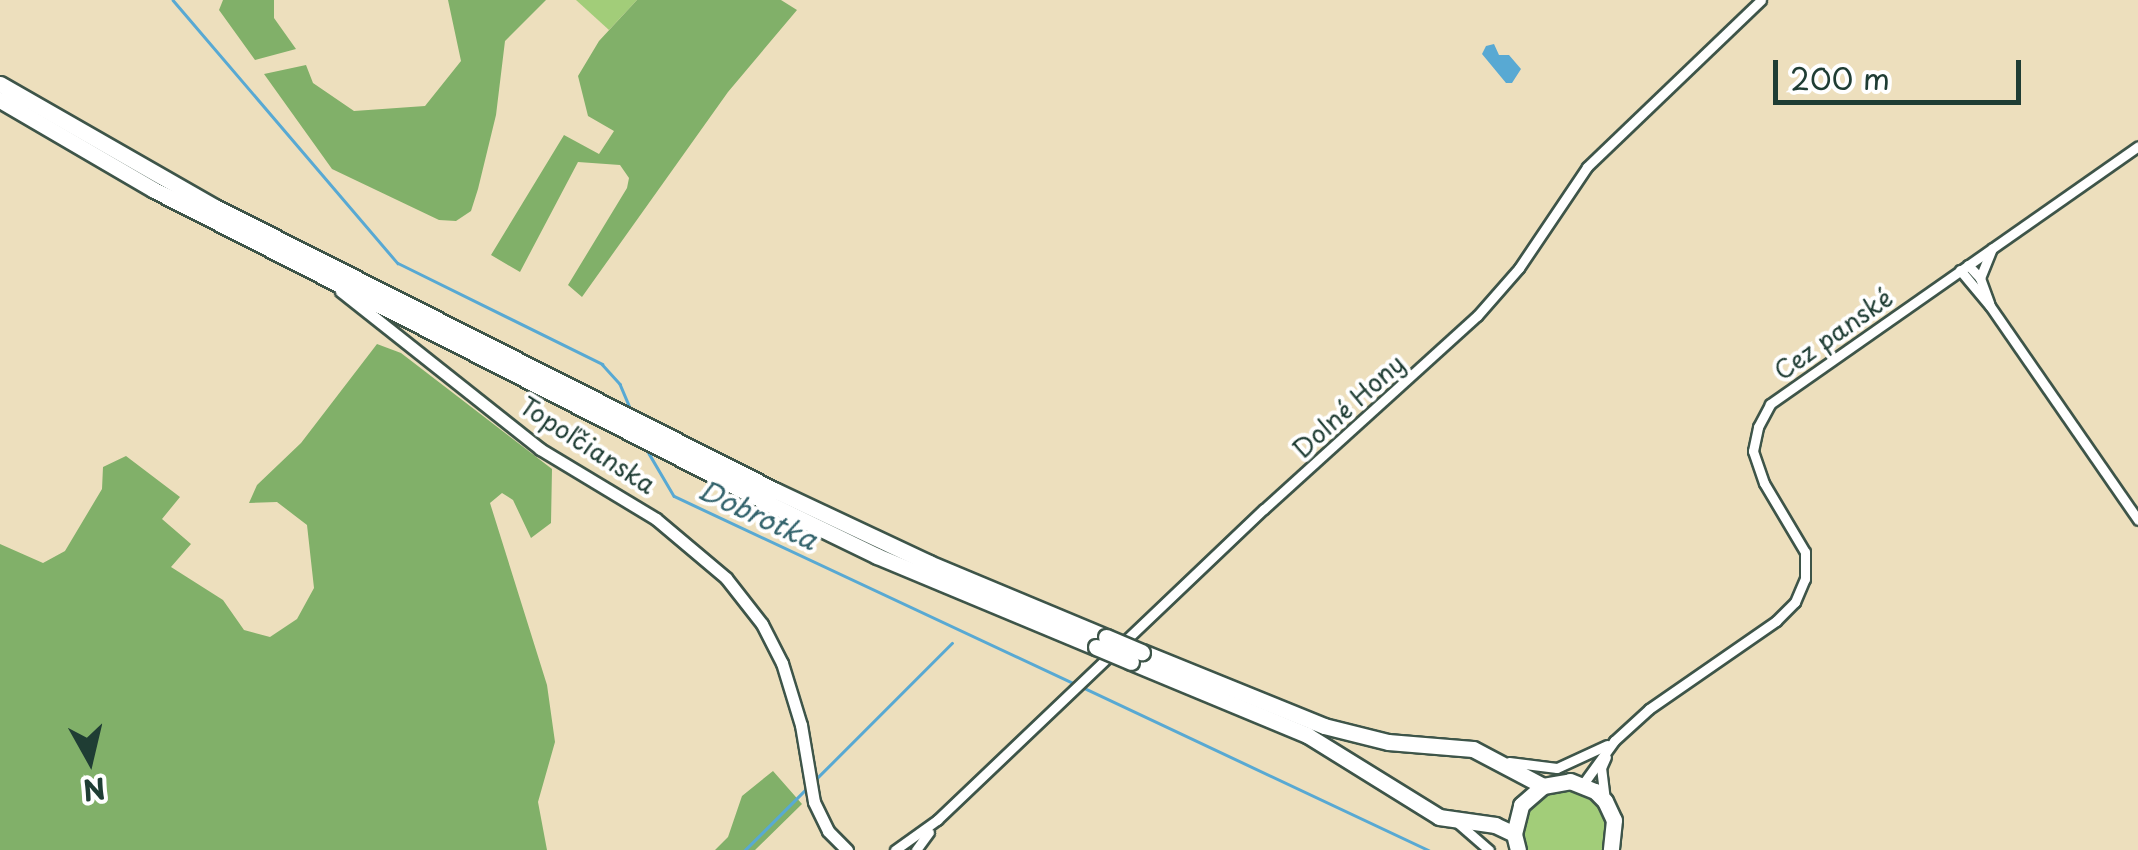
<!DOCTYPE html>
<meta charset="utf-8">
<style>
body{margin:0}
#map{position:relative;width:2138px;height:850px;overflow:hidden;background:#eddfbd;font-family:"Playpen Sans",sans-serif}
div>[style]{position:absolute}
.green>*{inset:0;background:#a2cd79}
.forest>*{inset:0;background:#81b069}
.water>*{inset:0;background:#58a9d3}
.stream>*{height:2.5px;margin:-1.25px;padding:0 1.25px;transform-origin:1.25px;border-radius:1.25px;background:#58a9d3}
.roads{filter:drop-shadow(2px 0 #3e5549) drop-shadow(-2px 0 #3e5549) drop-shadow(0 2px #3e5549) drop-shadow(0 -2px #3e5549)}
.minor>*{height:9px;margin:-4.5px;padding:0 4.5px;transform-origin:4.5px;border-radius:4.5px;background:#fff}
.tertiary>*{height:11px;margin:-5.5px;padding:0 5.5px;transform-origin:5.5px;border-radius:5.5px;background:#fff}
.primary>*{height:15px;margin:-7.5px;padding:0 7.5px;transform-origin:7.5px;border-radius:7.5px;background:#fff}
.bridges{filter:drop-shadow(2px 0 #3e5549) drop-shadow(-2px 0 #3e5549) drop-shadow(0 2px #3e5549) drop-shadow(0 -2px #3e5549)}
.primary-bridge>*{height:15px;margin:-7.5px;padding:0 7.5px;transform-origin:7.5px;border-radius:7.5px;background:#fff}
span{translate:-50% -50%;white-space:nowrap;text-align:center;line-height:1.15;-webkit-text-stroke:8px #fff;paint-order:stroke}
.street-label{font-size:25px;color:#1f3d34}
.water-label{font-size:28px;color:#33636c;font-style:italic}
.north{position:absolute;left:40px;top:710px;width:100px;height:100px;-webkit-text-stroke:8px #fff;paint-order:stroke;rotate:172deg;font-size:28px;font-weight:700;line-height:40px;text-align:center;color:#1f3d34}
.north::after{content:'';display:block;margin:auto;width:35px;height:45px;background:#1f3d34;clip-path:polygon(50% 0,100% 100%,50% 72%,0 100%)}
.scale{position:absolute;left:1773px;top:60px;width:248px;height:45px;box-sizing:border-box;border:5px solid #1f3d34;border-top:0;padding-left:12px;font-size:30px;line-height:35px;white-space:nowrap;color:#1f3d34;-webkit-text-stroke:8px #fff;paint-order:stroke}
</style>
<div id="map">
<div class="green">
<div style="clip-path:polygon(576px 0,637px 0,609px 30px)"></div>
<div style="clip-path:polygon(1570px 788px,1601px 807px,1606px 818px,1604px 850px,1526px 850px,1521px 832px,1527px 809px,1546px 792px)"></div>
</div>
<div class="forest">
<div style="clip-path:polygon(223px 0,274px 0,274px 18px,296px 49px,255px 60px,219px 10px)"></div>
<div style="clip-path:polygon(448px 0,546px 0,505px 41px,496px 115px,478px 189px,471px 211px,456px 221px,439px 220px,332px 169px,264px 74px,306px 65px,313px 83px,354px 111px,425px 106px,461px 61px)"></div>
<div style="clip-path:polygon(637px 0,781px 0,797px 10px,728px 92px,582px 297px,568px 285px,627px 188px,629px 178px,620px 165px,578px 162px,520px 272px,491px 255px,564px 135px,599px 154px,614px 131px,588px 116px,578px 76px,599px 41px)"></div>
<div style="clip-path:polygon(377px 344px,401px 353px,552px 469px,551px 523px,531px 538px,513px 500px,502px 493px,490px 503px,547px 685px,555px 742px,538px 802px,547px 850px,0 850px,0 544px,43px 563px,65px 551px,102px 489px,103px 467px,126px 456px,180px 497px,162px 519px,191px 544px,171px 567px,223px 600px,244px 630px,270px 637px,297px 619px,314px 588px,307px 525px,277px 502px,249px 503px,257px 485px,301px 443px)"></div>
<div style="clip-path:polygon(773px 771px,802px 804px,755px 850px,715px 850px,728px 837px,742px 796px)"></div>
</div>
<div class="water">
<div style="clip-path:polygon(1494px 44px,1499px 55px,1509px 55px,1521px 69px,1512px 83px,1506px 83px,1482px 54px,1486px 46px)"></div>
</div>
<div class="stream">
<div style="left:173px;top:0;width:346px;rotate:49.5deg"></div>
<div style="left:398px;top:263px;width:228px;rotate:26.3deg"></div>
<div style="left:602px;top:364px;width:27px;rotate:48deg"></div>
<div style="left:620px;top:384px;width:28px;rotate:67deg"></div>
<div style="left:647px;top:450px;width:53px;rotate:59.6deg"></div>
<div style="left:674px;top:496px;width:443px;rotate:25.1deg"></div>
<div style="left:1082px;top:687px;width:383px;rotate:25.2deg"></div>
<div style="left:816px;top:779px;width:192px;rotate:-45deg"></div>
<div style="left:745px;top:850px;width:88px;rotate:-45deg"></div>
</div>
<div class="roads">
<div class="minor">
<div style="left:1968px;top:265px;width:18px;rotate:47deg"></div>
<div style="left:1980px;top:278px;width:27px;rotate:70deg"></div>
<div style="left:1960px;top:270px;width:47px;rotate:50.2deg"></div>
<div style="left:1990px;top:306px;width:260px;rotate:55.3deg"></div>
<div style="left:1980px;top:278px;width:32px;rotate:-68deg"></div>
<div style="left:1509px;top:762px;width:48px;rotate:7.1deg"></div>
<div style="left:1557px;top:768px;width:55px;rotate:-24.7deg"></div>
<div style="left:1583px;top:784px;width:53px;rotate:-54.2deg"></div>
<div style="left:1614px;top:741px;width:47px;rotate:-42.4deg"></div>
<div style="left:1649px;top:709px;width:155px;rotate:-34.7deg"></div>
<div style="left:1776px;top:621px;width:27px;rotate:-45deg"></div>
<div style="left:1795px;top:602px;width:25px;rotate:-67deg"></div>
<div style="left:1805px;top:579px;width:27px;rotate:-90deg"></div>
<div style="left:1805px;top:552px;width:80px;rotate:-120.7deg"></div>
<div style="left:1764px;top:483px;width:34px;rotate:-109deg"></div>
<div style="left:1753px;top:451px;width:25px;rotate:-78deg"></div>
<div style="left:1758px;top:427px;width:26px;rotate:-62deg"></div>
<div style="left:1770px;top:404px;width:449px;rotate:-35deg"></div>
<div style="left:1605px;top:800px;width:32px;rotate:-97deg"></div>
<div style="left:1601px;top:768px;width:12px;rotate:-66deg"></div>
<div style="left:1458px;top:823px;width:41px;rotate:41.1deg"></div>
<div style="left:895px;top:850px;width:52px;rotate:-35.5deg"></div>
<div style="left:937px;top:820px;width:451px;rotate:-43.6deg"></div>
<div style="left:1264px;top:509px;width:287px;rotate:-42.2deg"></div>
<div style="left:1477px;top:316px;width:64px;rotate:-48.8deg"></div>
<div style="left:1519px;top:268px;width:122px;rotate:-56deg"></div>
<div style="left:1587px;top:167px;width:241px;rotate:-43.8deg"></div>
<div style="left:916px;top:850px;width:22px;rotate:-54deg"></div>
</div>
<div class="tertiary">
<div style="left:341px;top:291px;width:254px;rotate:38.4deg"></div>
<div style="left:540px;top:449px;width:135px;rotate:31.1deg"></div>
<div style="left:656px;top:519px;width:92px;rotate:40.1deg"></div>
<div style="left:726px;top:578px;width:58px;rotate:52deg"></div>
<div style="left:762px;top:624px;width:44px;rotate:62.9deg"></div>
<div style="left:782px;top:663px;width:65px;rotate:73deg"></div>
<div style="left:801px;top:725px;width:78px;rotate:80.4deg"></div>
<div style="left:814px;top:802px;width:32px;rotate:64deg"></div>
<div style="left:828px;top:831px;width:27px;rotate:45deg"></div>
</div>
<div class="primary">
<div style="left:0;top:84px;width:248px;rotate:29.8deg"></div>
<div style="left:215px;top:207px;width:629px;rotate:26.85deg"></div>
<div style="left:776px;top:491px;width:169px;rotate:25.2deg"></div>
<div style="left:929px;top:563px;width:192px;rotate:22.7deg"></div>
<div style="left:0;top:100px;width:178px;rotate:30.3deg"></div>
<div style="left:154px;top:190px;width:691px;rotate:27.01deg"></div>
<div style="left:770px;top:504px;width:119px;rotate:25.9deg"></div>
<div style="left:877px;top:556px;width:237px;rotate:22.6deg"></div>
<div style="left:1142px;top:652px;width:196px;rotate:22.1deg"></div>
<div style="left:1324px;top:726px;width:66px;rotate:14deg"></div>
<div style="left:1388px;top:742px;width:85px;rotate:4.7deg"></div>
<div style="left:1473px;top:749px;width:79px;rotate:27.9deg"></div>
<div style="left:1131px;top:662px;width:191px;rotate:22.5deg"></div>
<div style="left:1307px;top:735px;width:155px;rotate:31.8deg"></div>
<div style="left:1439px;top:817px;width:57px;rotate:8.1deg"></div>
<div style="left:1495px;top:825px;width:21px;rotate:25deg"></div>
<div style="left:1518px;top:850px;width:16px;rotate:-104deg"></div>
<div style="left:1514px;top:834px;width:30px;rotate:-76deg"></div>
<div style="left:1521px;top:805px;width:29px;rotate:-41deg"></div>
<div style="left:1543px;top:786px;width:27px;rotate:-10deg"></div>
<div style="left:1570px;top:781px;width:27px;rotate:22deg"></div>
<div style="left:1595px;top:791px;width:14px;rotate:45deg"></div>
<div style="left:1605px;top:801px;width:21px;rotate:65deg"></div>
<div style="left:1614px;top:820px;width:30px;rotate:96deg"></div>
</div>
</div>
<div class="bridges">
<div class="primary-bridge">
<div style="left:1106px;top:637px;width:39px;rotate:23deg"></div>
<div style="left:1096px;top:647px;width:38px;rotate:23deg"></div>
</div>
</div>
<div class="street-label">
<span style="left:1833px;top:334px;rotate:-35deg">Cez panské</span>
<span style="left:1348px;top:406px;rotate:-42deg">Dolné Hony</span>
<span style="left:588px;top:445px;rotate:33deg">Topoľčianska</span>
</div>
<div class="water-label">
<span style="left:758px;top:514px;rotate:25deg">Dobrotka</span>
</div>
<div class="north">N</div>
<div class="scale">200 m</div>
</div>
